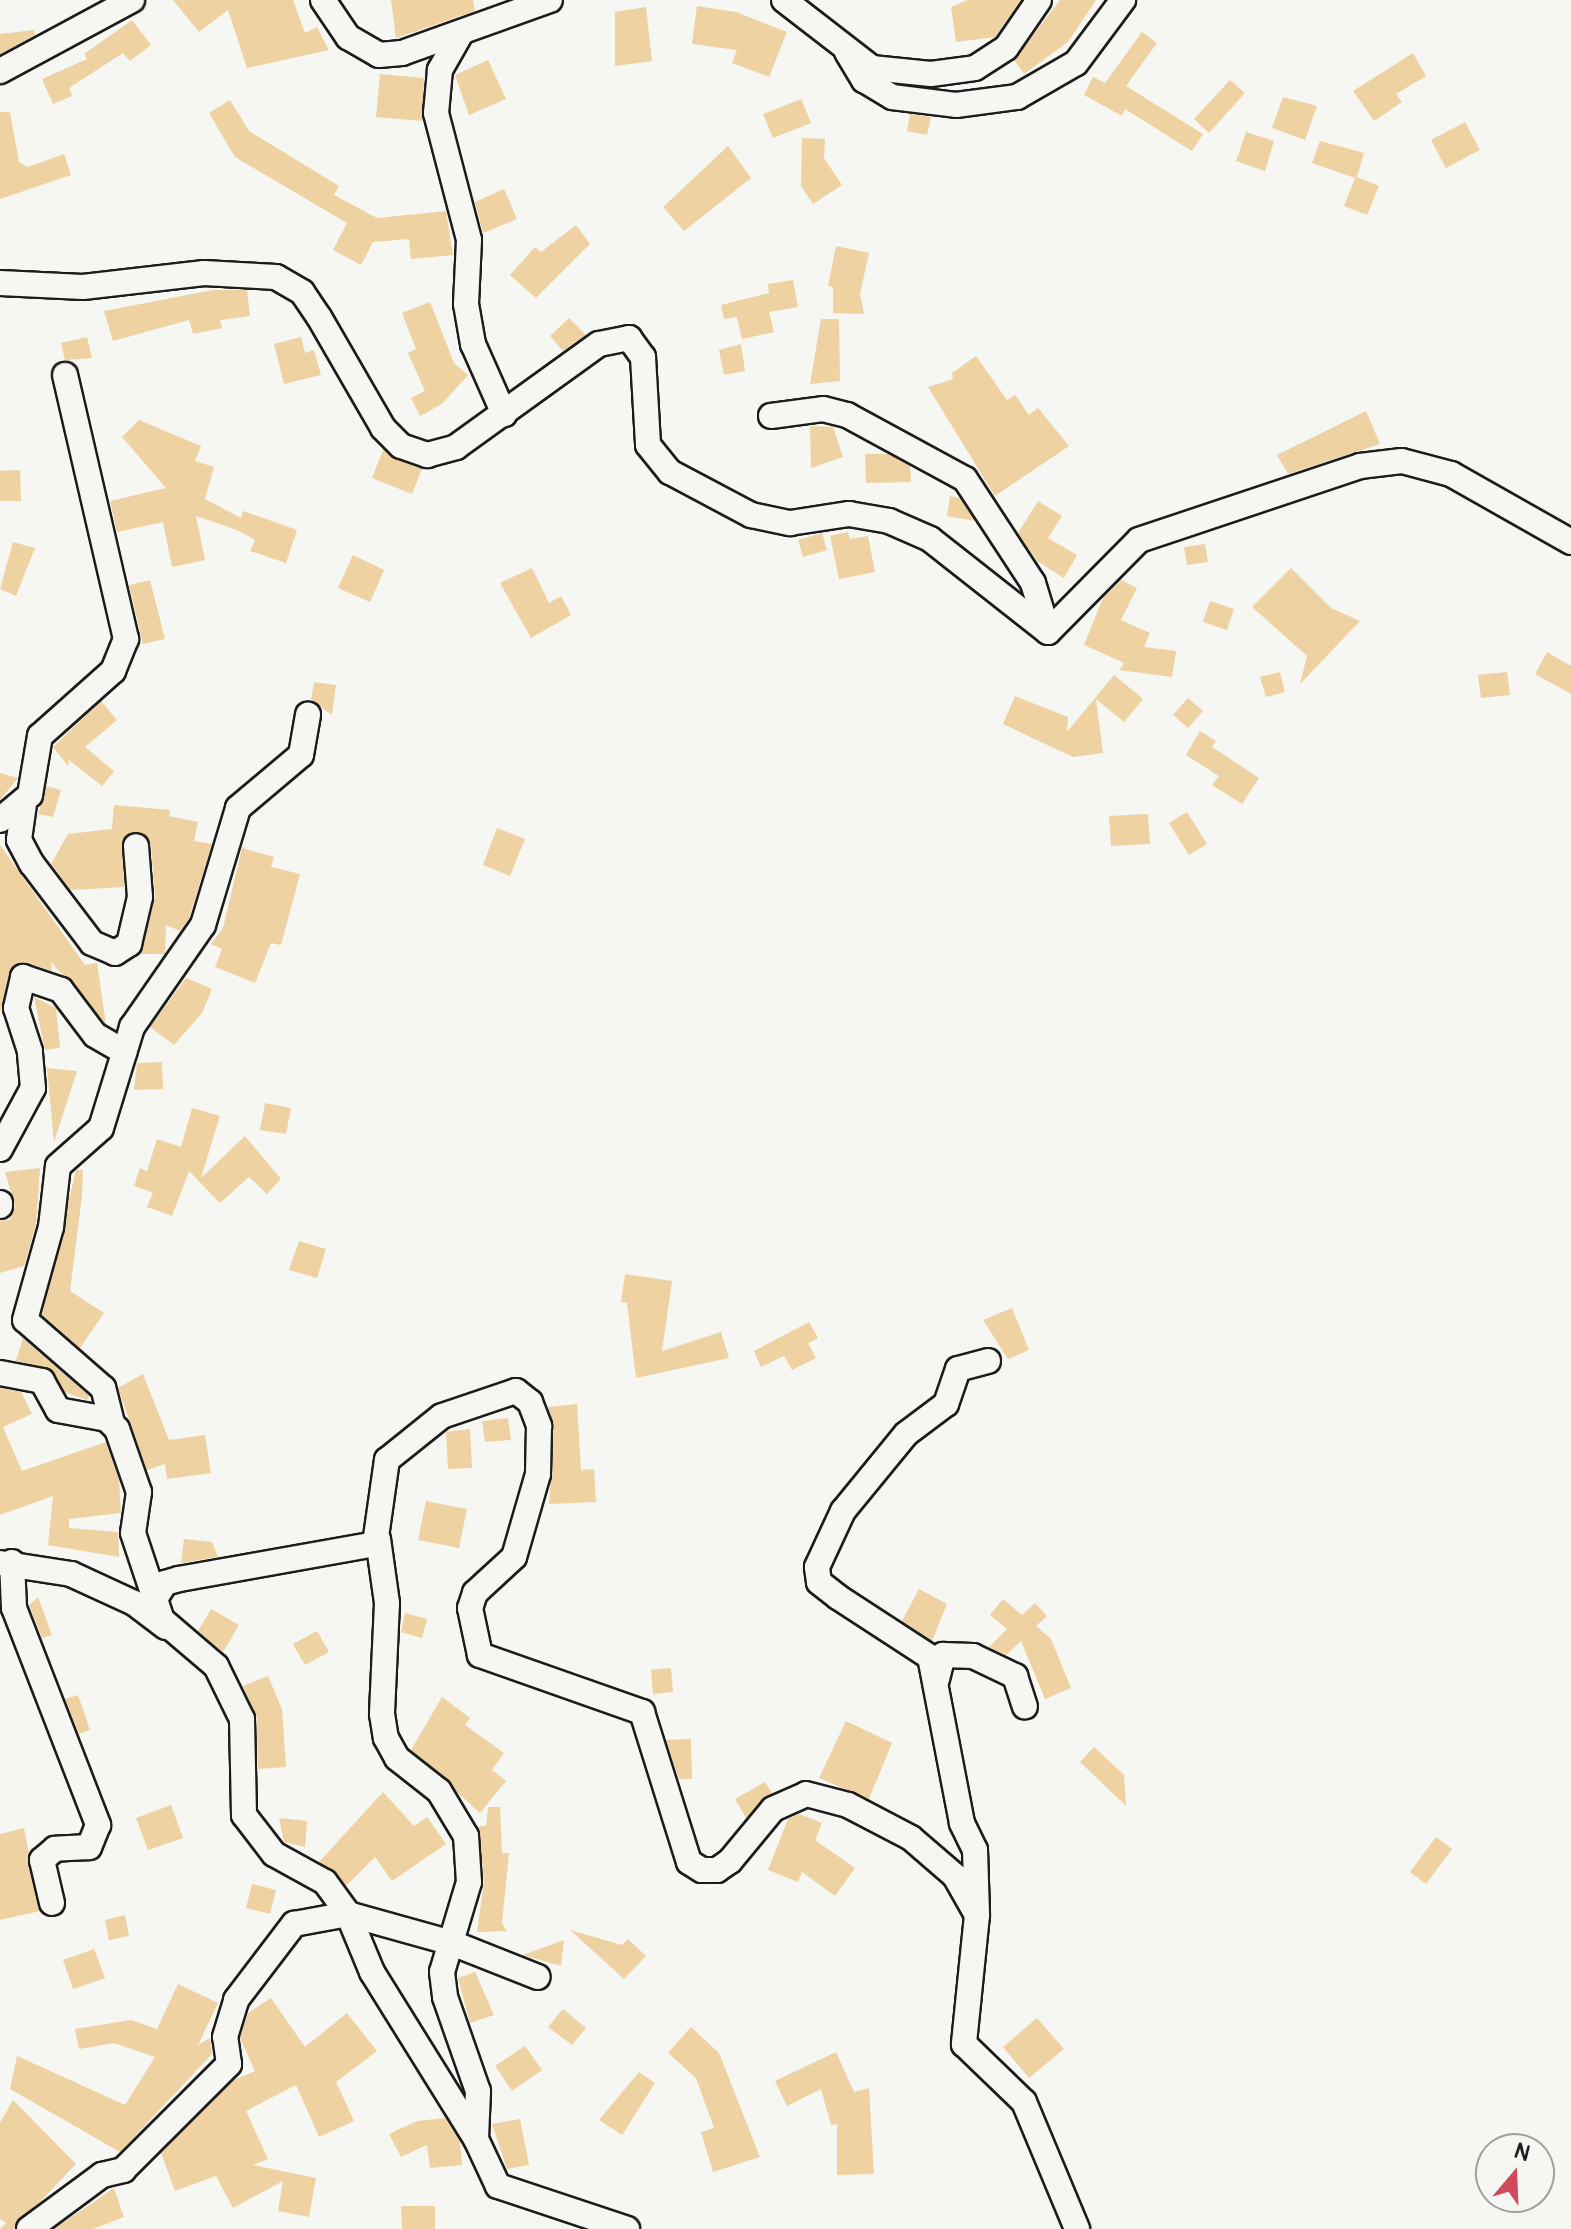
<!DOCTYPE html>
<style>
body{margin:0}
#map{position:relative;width:1571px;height:2229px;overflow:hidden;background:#f6f6f2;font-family:Pangolin,sans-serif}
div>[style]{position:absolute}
.building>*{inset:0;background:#eed2a2}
.roads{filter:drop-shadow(2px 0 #1c1c1c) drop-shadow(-2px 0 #1c1c1c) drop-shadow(0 2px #1c1c1c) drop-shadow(0 -2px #1c1c1c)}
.minor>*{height:24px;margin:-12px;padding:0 12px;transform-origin:12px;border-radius:12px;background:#f6f6f2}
span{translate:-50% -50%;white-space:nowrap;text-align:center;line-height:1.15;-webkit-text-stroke:8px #f6f6f2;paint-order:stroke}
.north{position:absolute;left:1475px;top:2133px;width:80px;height:80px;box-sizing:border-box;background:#f6f6f2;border:2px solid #9f9f9c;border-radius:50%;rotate:19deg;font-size:22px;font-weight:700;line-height:32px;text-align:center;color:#1c1c1c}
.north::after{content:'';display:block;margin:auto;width:28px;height:36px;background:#d1495b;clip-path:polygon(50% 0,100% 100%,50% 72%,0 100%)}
</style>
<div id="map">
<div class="building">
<div style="clip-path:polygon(173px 0,293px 0,305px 33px,317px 27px,329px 50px,247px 68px,228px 10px,199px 32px)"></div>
<div style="clip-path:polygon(391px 0,473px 0,475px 11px,396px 38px)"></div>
<div style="clip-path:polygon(968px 0,1021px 0,995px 37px,956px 42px,951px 7px)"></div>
<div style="clip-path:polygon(1060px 0,1096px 0,1068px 42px,1024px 74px,1014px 60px)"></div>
<div style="clip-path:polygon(697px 6px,736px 12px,787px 32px,769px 77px,732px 63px,737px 50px,692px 44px)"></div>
<div style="clip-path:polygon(646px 7px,652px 61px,615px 66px,615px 12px)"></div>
<div style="clip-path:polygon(132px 20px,151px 45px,130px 61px,123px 53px,69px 88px,72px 96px,53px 104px,42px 79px,87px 59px,84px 54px)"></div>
<div style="clip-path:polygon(34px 30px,35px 35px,0 54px,0 34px)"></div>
<div style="clip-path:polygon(1142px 32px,1157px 43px,1126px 86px,1203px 134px,1192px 151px,1125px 109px,1122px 116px,1084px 95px,1093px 77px,1105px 83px)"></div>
<div style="clip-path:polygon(1413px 53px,1426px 76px,1396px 94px,1402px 102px,1374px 121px,1353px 91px)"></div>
<div style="clip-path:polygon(488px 60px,506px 99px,469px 115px,455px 75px)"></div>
<div style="clip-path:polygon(380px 74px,424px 78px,422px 121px,376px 117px)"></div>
<div style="clip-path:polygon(1230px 80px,1245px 93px,1209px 133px,1194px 119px)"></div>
<div style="clip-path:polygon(1283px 97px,1317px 106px,1305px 140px,1272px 128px)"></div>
<div style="clip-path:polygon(801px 99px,811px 123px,773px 138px,763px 114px)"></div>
<div style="clip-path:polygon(230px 100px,249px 131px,339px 186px,334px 195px,377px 218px,446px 211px,453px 255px,411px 259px,409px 239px,373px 242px,361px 265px,333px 250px,347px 223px,235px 157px,209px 113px)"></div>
<div style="clip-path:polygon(0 112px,10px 112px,19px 162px,28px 167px,64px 154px,71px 175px,0 199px)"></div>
<div style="clip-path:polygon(910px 114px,931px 117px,927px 135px,907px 131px)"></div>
<div style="clip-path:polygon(1465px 122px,1480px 150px,1446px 168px,1431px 140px)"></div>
<div style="clip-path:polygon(1246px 132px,1274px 141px,1265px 171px,1236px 161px)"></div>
<div style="clip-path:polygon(802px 138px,825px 139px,824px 158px,842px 185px,813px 204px,801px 186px)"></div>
<div style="clip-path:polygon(1320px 141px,1364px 153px,1357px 177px,1379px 186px,1367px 215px,1344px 206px,1355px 178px,1312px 163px)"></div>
<div style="clip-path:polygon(728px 146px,751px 178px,684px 231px,663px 207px)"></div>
<div style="clip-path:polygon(504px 189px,517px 219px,483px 233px,475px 202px)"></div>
<div style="clip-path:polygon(576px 225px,590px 244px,536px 298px,510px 275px,535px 247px,541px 252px)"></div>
<div style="clip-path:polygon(836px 246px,869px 253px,860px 294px,864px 314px,833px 313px,833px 287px,828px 286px)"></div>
<div style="clip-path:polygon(793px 280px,798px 307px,769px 312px,774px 332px,742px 339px,737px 317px,724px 319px,721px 305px,769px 293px,768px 284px)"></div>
<div style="clip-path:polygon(213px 290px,247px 290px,250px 316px,220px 320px,222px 328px,193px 334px,189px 320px,113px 341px,104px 311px)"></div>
<div style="clip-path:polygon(430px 302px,454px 363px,468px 375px,442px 404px,420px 416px,411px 398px,425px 391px,408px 353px,416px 349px,402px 313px)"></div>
<div style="clip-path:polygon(569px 318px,586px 335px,563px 351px,550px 336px)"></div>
<div style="clip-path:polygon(821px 319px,839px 319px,840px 381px,810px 384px)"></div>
<div style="clip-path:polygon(87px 337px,92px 358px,65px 360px,61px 343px)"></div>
<div style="clip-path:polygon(301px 337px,305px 353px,314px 350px,321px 375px,284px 384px,274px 344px)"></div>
<div style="clip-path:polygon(741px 344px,745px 371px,724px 375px,719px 350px)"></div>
<div style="clip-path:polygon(976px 356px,1007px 400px,1015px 395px,1029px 415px,1038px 408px,1069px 446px,995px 496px,928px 387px,953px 379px,952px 373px)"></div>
<div style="clip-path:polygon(1366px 411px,1380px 444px,1288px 474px,1277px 455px)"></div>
<div style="clip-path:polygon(139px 420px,201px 446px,195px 461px,214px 467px,205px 499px,241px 518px,243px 511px,297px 530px,286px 563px,250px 551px,255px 540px,237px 530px,196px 516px,205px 560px,172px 567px,163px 522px,117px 532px,110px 501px,166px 488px,122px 437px)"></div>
<div style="clip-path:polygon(810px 426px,833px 427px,843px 457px,811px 468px)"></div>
<div style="clip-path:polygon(383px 450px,422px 469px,412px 494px,372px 478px)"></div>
<div style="clip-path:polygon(865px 454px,888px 454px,910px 466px,911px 482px,866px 483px)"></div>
<div style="clip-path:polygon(20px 470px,21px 501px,0 501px,0 471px)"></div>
<div style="clip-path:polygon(950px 496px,960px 498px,975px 521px,947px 516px)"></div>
<div style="clip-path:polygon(1038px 501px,1062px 516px,1048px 538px,1077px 555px,1064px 578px,1037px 561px,1018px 533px)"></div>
<div style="clip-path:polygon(848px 532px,850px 539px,868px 536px,875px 572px,839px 579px,830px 536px)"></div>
<div style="clip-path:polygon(822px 533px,827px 550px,803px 557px,798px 540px)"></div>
<div style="clip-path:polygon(13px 542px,35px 548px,16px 596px,0 589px)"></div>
<div style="clip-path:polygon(1205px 544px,1208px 562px,1187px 565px,1184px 547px)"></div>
<div style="clip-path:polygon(353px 555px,384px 570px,370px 602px,338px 588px)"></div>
<div style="clip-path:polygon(532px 568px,549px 603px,561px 596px,571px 615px,531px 638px,500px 583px)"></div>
<div style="clip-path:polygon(1291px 568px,1331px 608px,1360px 621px,1300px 684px,1307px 656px,1252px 607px)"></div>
<div style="clip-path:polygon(150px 580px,165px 639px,143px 644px,129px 585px)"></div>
<div style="clip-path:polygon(1121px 580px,1137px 588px,1121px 620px,1150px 633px,1144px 647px,1176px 651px,1172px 677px,1119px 670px,1124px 663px,1084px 645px,1103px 598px)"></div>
<div style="clip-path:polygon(1210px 601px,1234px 609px,1227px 630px,1203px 622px)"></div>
<div style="clip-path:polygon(1547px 652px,1571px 666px,1571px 694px,1535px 674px)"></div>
<div style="clip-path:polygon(1280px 672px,1285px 692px,1266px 697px,1260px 677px)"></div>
<div style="clip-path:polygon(1507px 672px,1510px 695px,1481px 698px,1478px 675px)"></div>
<div style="clip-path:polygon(1114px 675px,1143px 699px,1124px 722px,1096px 699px,1103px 753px,1073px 757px,1003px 724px,1015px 696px,1068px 717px,1067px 732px)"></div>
<div style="clip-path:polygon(314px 682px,336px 685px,332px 715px,311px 700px)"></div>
<div style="clip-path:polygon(1188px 698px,1203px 711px,1188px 728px,1173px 715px)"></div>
<div style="clip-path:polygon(101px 701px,117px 720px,85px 747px,114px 771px,102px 786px,69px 760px,68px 766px,53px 747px)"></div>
<div style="clip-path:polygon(1200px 731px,1216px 741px,1212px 747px,1259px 778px,1242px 804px,1212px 785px,1219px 776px,1186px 755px)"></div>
<div style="clip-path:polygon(0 773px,18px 778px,0 800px)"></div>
<div style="clip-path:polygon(47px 786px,61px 790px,53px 817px,38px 814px)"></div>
<div style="clip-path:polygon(114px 805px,170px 810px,169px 816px,198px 822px,194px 841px,212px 844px,189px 918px,180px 931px,166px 925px,165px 954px,140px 954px,155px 896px,151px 845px,143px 833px,122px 840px,124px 887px,71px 890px,51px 864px,68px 834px,112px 829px)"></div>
<div style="clip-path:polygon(1187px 812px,1207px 844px,1189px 855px,1169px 823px)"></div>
<div style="clip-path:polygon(1148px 814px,1150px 844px,1111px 846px,1109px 816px)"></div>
<div style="clip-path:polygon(497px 828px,525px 839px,510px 876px,483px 865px)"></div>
<div style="clip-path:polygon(0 845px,85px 965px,97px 963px,106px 1024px,51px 962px,52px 971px,27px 963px,13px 966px,0 1013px)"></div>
<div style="clip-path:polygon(242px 848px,274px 857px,271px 867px,300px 874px,281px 945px,271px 943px,255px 983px,215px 967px,222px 949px,211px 944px,223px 928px)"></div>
<div style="clip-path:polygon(186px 978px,212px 989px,202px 1013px,174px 1045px,150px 1027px)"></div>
<div style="clip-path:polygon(34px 997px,56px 1008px,60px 1048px,45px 1050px)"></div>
<div style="clip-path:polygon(162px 1062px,163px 1089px,134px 1090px,137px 1063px)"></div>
<div style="clip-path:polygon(47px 1068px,77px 1071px,54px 1142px)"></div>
<div style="clip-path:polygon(265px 1103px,291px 1108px,286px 1134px,260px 1130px)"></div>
<div style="clip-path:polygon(192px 1108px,220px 1116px,201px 1178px,245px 1136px,281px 1179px,267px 1194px,249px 1177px,220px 1203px,189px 1171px,172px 1216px,147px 1207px,153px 1193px,134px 1186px,140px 1168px,147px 1171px,157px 1139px,181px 1147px)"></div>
<div style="clip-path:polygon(40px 1168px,36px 1224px,24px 1266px,0 1273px,0 1221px,10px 1220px,15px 1206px,5px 1172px)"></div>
<div style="clip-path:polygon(76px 1170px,83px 1170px,82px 1196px,70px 1291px,104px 1313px,80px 1348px,42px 1315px)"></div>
<div style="clip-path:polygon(299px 1241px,326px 1249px,317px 1278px,289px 1270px)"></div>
<div style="clip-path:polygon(625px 1274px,672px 1281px,662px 1351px,721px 1332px,729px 1358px,636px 1378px,627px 1303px,621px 1302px)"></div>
<div style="clip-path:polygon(1012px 1308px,1029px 1350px,1008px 1359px,983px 1320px)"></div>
<div style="clip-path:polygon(809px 1322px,818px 1338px,808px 1343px,816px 1358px,792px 1370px,784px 1356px,761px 1367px,754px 1351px)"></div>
<div style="clip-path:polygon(23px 1338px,89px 1396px,87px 1400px,65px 1392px,50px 1369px,16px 1361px)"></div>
<div style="clip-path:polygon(143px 1374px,169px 1440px,205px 1435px,211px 1473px,167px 1479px,165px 1464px,147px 1470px,118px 1388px)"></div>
<div style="clip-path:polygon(0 1388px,21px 1392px,32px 1414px,3px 1427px,22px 1471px,106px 1442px,119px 1480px,121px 1513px,69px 1519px,69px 1528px,118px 1532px,119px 1557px,48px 1545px,53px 1496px,0 1515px)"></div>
<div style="clip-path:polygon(577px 1404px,581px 1470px,594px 1469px,596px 1502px,549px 1504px,554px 1426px,548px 1407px)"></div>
<div style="clip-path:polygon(508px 1418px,511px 1440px,485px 1442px,482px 1421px)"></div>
<div style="clip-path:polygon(470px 1429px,472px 1468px,448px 1469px,446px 1432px)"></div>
<div style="clip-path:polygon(426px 1501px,467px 1509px,459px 1548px,418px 1540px)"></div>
<div style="clip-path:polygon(184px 1539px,212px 1542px,218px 1557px,181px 1563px)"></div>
<div style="clip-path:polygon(919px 1589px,947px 1604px,932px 1641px,902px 1621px)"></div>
<div style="clip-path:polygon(38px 1597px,52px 1635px,42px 1638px,29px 1605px)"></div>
<div style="clip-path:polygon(1003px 1599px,1022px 1615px,1035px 1603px,1047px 1616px,1036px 1626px,1051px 1639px,1071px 1688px,1045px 1699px,1021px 1641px,1006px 1655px,989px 1647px,1007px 1629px,990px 1615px)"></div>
<div style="clip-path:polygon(211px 1609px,239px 1625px,223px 1652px,198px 1631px)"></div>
<div style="clip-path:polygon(405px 1613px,427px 1619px,422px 1638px,401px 1632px)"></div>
<div style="clip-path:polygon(317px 1631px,329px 1652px,305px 1665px,293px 1644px)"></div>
<div style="clip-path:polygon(671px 1668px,673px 1692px,653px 1694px,651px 1670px)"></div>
<div style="clip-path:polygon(268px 1676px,282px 1709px,286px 1767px,258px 1769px,257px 1718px,243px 1686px)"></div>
<div style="clip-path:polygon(78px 1695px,90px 1730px,79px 1734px,65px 1699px)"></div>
<div style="clip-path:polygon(442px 1697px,470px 1718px,465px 1725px,504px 1753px,492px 1770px,506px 1781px,480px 1813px,411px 1750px)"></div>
<div style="clip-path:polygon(846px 1721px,892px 1743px,869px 1799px,819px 1778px)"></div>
<div style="clip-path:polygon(691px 1739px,692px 1779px,679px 1779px,666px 1740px)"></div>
<div style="clip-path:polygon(1094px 1747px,1124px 1775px,1126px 1806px,1080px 1762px)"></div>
<div style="clip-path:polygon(765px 1782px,772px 1793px,746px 1818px,735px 1799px)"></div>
<div style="clip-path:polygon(383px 1792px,414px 1826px,427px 1817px,446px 1844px,392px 1881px,375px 1857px,346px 1886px,319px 1862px)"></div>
<div style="clip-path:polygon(171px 1805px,183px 1838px,148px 1850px,136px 1818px)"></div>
<div style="clip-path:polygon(488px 1807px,500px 1807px,502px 1853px,509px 1853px,502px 1923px,507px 1931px,477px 1932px,484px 1882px,479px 1826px,486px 1826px)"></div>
<div style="clip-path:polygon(799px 1814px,822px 1823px,815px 1840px,855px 1868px,835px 1896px,802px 1872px,798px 1882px,768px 1870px,788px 1819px)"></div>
<div style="clip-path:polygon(279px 1818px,307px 1821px,305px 1847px,284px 1842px)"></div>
<div style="clip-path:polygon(24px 1828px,40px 1911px,0 1920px,0 1834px)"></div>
<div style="clip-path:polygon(1436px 1837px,1452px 1849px,1426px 1884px,1410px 1872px)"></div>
<div style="clip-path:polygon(252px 1884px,276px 1890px,270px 1914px,246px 1908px)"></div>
<div style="clip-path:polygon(125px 1915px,129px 1936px,109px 1940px,105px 1920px)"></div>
<div style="clip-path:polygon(570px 1930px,622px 1945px,628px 1939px,646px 1956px,624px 1979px)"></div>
<div style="clip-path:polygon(564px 1940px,561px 1966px,523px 1955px)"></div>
<div style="clip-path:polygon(94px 1949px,105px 1978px,73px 1989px,63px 1960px)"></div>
<div style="clip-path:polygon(475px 1972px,494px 2015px,470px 2023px,458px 1978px)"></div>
<div style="clip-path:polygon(178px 1984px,218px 2003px,198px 2045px,210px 2038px,212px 2054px,120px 2152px,10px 2089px,17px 2056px,125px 2105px,155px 2057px,114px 2043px,79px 2049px,75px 2029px,131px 2020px,157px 2029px)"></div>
<div style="clip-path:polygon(271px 1998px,305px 2047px,347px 2013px,377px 2051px,336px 2082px,354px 2121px,319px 2137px,296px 2085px,246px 2111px,268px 2159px,253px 2165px,316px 2178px,309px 2217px,278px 2211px,283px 2181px,233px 2208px,216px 2176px,175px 2191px,161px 2153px,234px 2080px,255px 2071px,240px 2038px,248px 2013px)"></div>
<div style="clip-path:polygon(563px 2009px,586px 2028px,572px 2045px,548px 2027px)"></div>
<div style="clip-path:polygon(1037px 2018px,1064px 2049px,1029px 2078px,1003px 2047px)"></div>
<div style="clip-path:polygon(691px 2027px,719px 2053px,760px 2157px,713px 2172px,701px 2132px,714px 2128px,696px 2078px,668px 2053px)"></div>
<div style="clip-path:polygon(525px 2046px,542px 2070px,512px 2091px,495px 2066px)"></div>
<div style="clip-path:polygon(836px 2052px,854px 2092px,869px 2088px,874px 2174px,837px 2175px,837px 2124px,831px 2125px,821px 2089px,787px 2106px,775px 2081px)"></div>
<div style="clip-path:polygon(639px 2072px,655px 2083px,622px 2135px,599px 2120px)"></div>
<div style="clip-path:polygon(13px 2100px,76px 2164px,14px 2229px,0 2229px,6px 2223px,0 2219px,0 2123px)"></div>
<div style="clip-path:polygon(445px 2118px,460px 2141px,462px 2165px,430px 2168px,427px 2145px,401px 2157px,389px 2134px,417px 2121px)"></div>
<div style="clip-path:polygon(520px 2119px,529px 2165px,507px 2169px,492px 2124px)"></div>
<div style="clip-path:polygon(114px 2188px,124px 2217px,93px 2229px,54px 2229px)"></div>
<div style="clip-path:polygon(401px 2206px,435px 2206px,435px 2229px,402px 2229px)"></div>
</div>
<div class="roads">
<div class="minor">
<div style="left:323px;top:0;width:45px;rotate:56deg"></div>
<div style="left:348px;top:37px;width:36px;rotate:30deg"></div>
<div style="left:379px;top:55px;width:23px;rotate:-5deg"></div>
<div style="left:402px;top:53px;width:157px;rotate:-19.7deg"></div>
<div style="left:784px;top:0;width:111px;rotate:37.7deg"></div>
<div style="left:872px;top:68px;width:59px;rotate:5.8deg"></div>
<div style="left:931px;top:74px;width:44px;rotate:-7.8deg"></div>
<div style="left:975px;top:68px;width:37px;rotate:-33deg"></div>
<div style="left:1006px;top:48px;width:58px;rotate:-55.5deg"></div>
<div style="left:461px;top:33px;width:43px;rotate:119.6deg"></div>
<div style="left:440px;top:70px;width:43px;rotate:95.3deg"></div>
<div style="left:436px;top:113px;width:131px;rotate:75.4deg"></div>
<div style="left:469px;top:240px;width:64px;rotate:92.7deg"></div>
<div style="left:466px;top:304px;width:41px;rotate:80.1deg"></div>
<div style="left:473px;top:344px;width:77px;rotate:66.1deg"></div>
<div style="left:847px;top:52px;width:33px;rotate:59deg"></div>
<div style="left:864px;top:80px;width:33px;rotate:31deg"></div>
<div style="left:892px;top:97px;width:64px;rotate:7.1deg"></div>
<div style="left:956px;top:105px;width:62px;rotate:-7.5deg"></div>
<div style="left:1017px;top:97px;width:68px;rotate:-30deg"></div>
<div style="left:1076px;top:63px;width:79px;rotate:-53.3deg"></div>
<div style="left:0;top:71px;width:150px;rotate:-28.3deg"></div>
<div style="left:0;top:283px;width:83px;rotate:2.8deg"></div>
<div style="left:83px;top:287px;width:122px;rotate:-6.6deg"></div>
<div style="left:204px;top:273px;width:72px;rotate:3.2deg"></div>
<div style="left:276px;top:277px;width:30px;rotate:30deg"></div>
<div style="left:302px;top:292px;width:30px;rotate:56deg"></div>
<div style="left:319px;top:317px;width:128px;rotate:60deg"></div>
<div style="left:383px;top:428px;width:25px;rotate:45deg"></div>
<div style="left:401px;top:446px;width:28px;rotate:19deg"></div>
<div style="left:427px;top:455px;width:30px;rotate:-15deg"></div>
<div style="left:456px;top:447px;width:176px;rotate:-35.8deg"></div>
<div style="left:599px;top:344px;width:31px;rotate:-11deg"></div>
<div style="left:629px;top:338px;width:24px;rotate:54deg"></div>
<div style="left:643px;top:357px;width:88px;rotate:86.7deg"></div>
<div style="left:648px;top:445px;width:35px;rotate:51deg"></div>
<div style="left:670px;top:472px;width:92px;rotate:28deg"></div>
<div style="left:751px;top:515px;width:40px;rotate:12deg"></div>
<div style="left:790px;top:523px;width:60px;rotate:-8.7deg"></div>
<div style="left:849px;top:514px;width:41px;rotate:9.9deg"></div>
<div style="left:889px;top:521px;width:45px;rotate:23.7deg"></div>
<div style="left:930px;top:539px;width:150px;rotate:38.2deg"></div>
<div style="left:1048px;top:632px;width:129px;rotate:-45.3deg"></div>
<div style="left:1139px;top:540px;width:233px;rotate:-18.5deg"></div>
<div style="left:1360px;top:466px;width:42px;rotate:-6.8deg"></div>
<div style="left:1402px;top:461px;width:51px;rotate:14.9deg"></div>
<div style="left:1451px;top:474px;width:138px;rotate:29.5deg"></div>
<div style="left:771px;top:416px;width:52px;rotate:-7.7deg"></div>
<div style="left:823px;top:409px;width:25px;rotate:14deg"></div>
<div style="left:847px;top:415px;width:134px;rotate:28.5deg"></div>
<div style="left:965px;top:479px;width:124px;rotate:56.8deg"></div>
<div style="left:1033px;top:583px;width:51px;rotate:73deg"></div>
<div style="left:24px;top:804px;width:36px;rotate:98deg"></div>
<div style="left:19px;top:840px;width:27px;rotate:62deg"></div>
<div style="left:32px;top:864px;width:99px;rotate:52.8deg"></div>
<div style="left:92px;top:943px;width:25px;rotate:23deg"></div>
<div style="left:115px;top:953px;width:17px;rotate:-33deg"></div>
<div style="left:129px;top:944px;width:48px;rotate:-76.8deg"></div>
<div style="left:140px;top:897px;width:51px;rotate:-94.5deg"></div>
<div style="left:0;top:820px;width:39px;rotate:-40deg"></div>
<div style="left:30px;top:795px;width:60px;rotate:-80.4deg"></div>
<div style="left:40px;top:736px;width:98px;rotate:-41.7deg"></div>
<div style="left:113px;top:671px;width:35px;rotate:-68deg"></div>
<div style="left:126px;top:639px;width:271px;rotate:-103deg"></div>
<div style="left:0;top:1149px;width:69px;rotate:-61.6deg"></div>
<div style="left:33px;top:1088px;width:37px;rotate:-95deg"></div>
<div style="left:30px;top:1051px;width:45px;rotate:-108deg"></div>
<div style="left:16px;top:1008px;width:32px;rotate:-77deg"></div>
<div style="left:23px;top:977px;width:40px;rotate:18.9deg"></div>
<div style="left:61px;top:990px;width:56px;rotate:52.9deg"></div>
<div style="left:95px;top:1035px;width:34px;rotate:30deg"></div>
<div style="left:0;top:1203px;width:3px;rotate:90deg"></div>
<div style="left:0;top:1373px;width:43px;rotate:10.8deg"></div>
<div style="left:42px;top:1381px;width:33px;rotate:61deg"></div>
<div style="left:58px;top:1410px;width:50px;rotate:10.4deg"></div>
<div style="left:107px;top:1419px;width:14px;rotate:45deg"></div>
<div style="left:117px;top:1429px;width:67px;rotate:70.8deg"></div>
<div style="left:139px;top:1492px;width:41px;rotate:98.3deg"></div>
<div style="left:133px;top:1533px;width:92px;rotate:71.6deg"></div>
<div style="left:162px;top:1620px;width:71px;rotate:40.4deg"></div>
<div style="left:216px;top:1666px;width:59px;rotate:63.9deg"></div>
<div style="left:242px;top:1719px;width:96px;rotate:88.8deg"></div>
<div style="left:244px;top:1815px;width:49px;rotate:52.4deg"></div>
<div style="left:274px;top:1854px;width:58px;rotate:28.8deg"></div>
<div style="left:325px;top:1882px;width:39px;rotate:54deg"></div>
<div style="left:348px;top:1914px;width:63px;rotate:67.5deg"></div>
<div style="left:372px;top:1972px;width:197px;rotate:58.1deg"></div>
<div style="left:476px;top:2139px;width:52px;rotate:64.9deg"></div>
<div style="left:498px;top:2186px;width:136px;rotate:18.4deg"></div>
<div style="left:112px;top:1423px;width:36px;rotate:-104deg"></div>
<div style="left:103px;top:1388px;width:103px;rotate:-138.9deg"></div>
<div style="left:25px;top:1320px;width:97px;rotate:-74.4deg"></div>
<div style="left:51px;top:1227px;width:61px;rotate:-83.5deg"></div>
<div style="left:58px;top:1166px;width:57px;rotate:-41.5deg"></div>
<div style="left:101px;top:1128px;width:106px;rotate:-72.9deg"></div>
<div style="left:132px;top:1027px;width:124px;rotate:-55.2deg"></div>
<div style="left:203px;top:925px;width:122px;rotate:-73.3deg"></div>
<div style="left:238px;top:808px;width:82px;rotate:-40.1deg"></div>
<div style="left:301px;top:755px;width:41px;rotate:-80.1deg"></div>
<div style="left:378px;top:1539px;width:65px;rotate:82deg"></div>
<div style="left:387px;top:1603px;width:111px;rotate:92.6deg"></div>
<div style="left:382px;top:1714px;width:24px;rotate:81deg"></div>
<div style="left:386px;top:1738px;width:23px;rotate:61deg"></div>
<div style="left:397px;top:1758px;width:53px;rotate:38.2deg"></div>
<div style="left:439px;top:1791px;width:52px;rotate:59deg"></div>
<div style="left:466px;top:1836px;width:46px;rotate:86.3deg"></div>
<div style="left:469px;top:1882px;width:94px;rotate:106.7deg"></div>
<div style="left:442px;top:1972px;width:25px;rotate:83deg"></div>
<div style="left:445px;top:1997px;width:100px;rotate:70.7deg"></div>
<div style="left:478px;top:2091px;width:48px;rotate:92.4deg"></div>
<div style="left:12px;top:1562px;width:46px;rotate:87.5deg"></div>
<div style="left:14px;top:1608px;width:233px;rotate:68.8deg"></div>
<div style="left:98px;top:1825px;width:24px;rotate:112deg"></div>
<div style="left:89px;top:1847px;width:34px;rotate:177deg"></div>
<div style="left:55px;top:1849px;width:17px;rotate:140deg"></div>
<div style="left:42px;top:1860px;width:44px;rotate:76.9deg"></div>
<div style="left:0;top:1563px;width:72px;rotate:8.8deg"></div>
<div style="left:71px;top:1574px;width:69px;rotate:24.7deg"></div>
<div style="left:134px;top:1603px;width:40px;rotate:37deg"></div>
<div style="left:155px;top:1599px;width:19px;rotate:-58deg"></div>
<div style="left:165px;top:1583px;width:15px;rotate:-16deg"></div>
<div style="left:179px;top:1579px;width:199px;rotate:-10.1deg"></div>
<div style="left:375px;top:1544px;width:85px;rotate:-81.9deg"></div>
<div style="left:387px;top:1460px;width:70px;rotate:-38.7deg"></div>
<div style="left:442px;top:1416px;width:78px;rotate:-18.7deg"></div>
<div style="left:516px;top:1391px;width:18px;rotate:38deg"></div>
<div style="left:530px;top:1402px;width:26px;rotate:69deg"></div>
<div style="left:539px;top:1426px;width:48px;rotate:91.2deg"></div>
<div style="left:538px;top:1474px;width:86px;rotate:106.1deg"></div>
<div style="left:514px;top:1557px;width:53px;rotate:137.3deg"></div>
<div style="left:475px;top:1593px;width:16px;rotate:108deg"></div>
<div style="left:470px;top:1608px;width:48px;rotate:78deg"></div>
<div style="left:480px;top:1655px;width:172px;rotate:19.4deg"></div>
<div style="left:642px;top:1712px;width:157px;rotate:72.6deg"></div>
<div style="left:689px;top:1862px;width:15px;rotate:32deg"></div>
<div style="left:702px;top:1870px;width:15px"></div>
<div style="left:717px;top:1870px;width:16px;rotate:-35deg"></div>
<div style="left:730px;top:1861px;width:67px;rotate:-50.4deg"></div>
<div style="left:773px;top:1809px;width:36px;rotate:-24deg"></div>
<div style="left:806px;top:1794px;width:43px;rotate:14.7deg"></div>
<div style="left:848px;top:1805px;width:71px;rotate:27.6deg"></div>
<div style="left:911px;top:1838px;width:58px;rotate:40.8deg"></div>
<div style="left:955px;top:1876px;width:45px;rotate:60.6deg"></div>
<div style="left:977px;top:1915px;width:130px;rotate:95.8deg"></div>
<div style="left:964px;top:2044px;width:83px;rotate:44deg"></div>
<div style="left:1024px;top:2102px;width:138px;rotate:67.3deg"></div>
<div style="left:937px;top:1679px;width:25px;rotate:-76deg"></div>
<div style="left:943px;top:1655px;width:30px;rotate:2deg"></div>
<div style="left:973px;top:1656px;width:47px;rotate:25.5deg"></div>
<div style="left:1015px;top:1676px;width:32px;rotate:72deg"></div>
<div style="left:977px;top:1913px;width:63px;rotate:-91.8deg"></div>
<div style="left:975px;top:1850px;width:30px;rotate:-116deg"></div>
<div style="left:962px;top:1823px;width:169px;rotate:-100.9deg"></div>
<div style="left:930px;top:1657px;width:110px;rotate:-146.9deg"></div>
<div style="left:838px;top:1597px;width:24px;rotate:-142deg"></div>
<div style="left:819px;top:1582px;width:15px;rotate:-98deg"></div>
<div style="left:817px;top:1567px;width:62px;rotate:-65.1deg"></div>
<div style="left:843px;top:1511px;width:99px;rotate:-50.7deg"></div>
<div style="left:906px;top:1434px;width:50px;rotate:-36.9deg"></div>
<div style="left:946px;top:1404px;width:37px;rotate:-71deg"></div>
<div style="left:958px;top:1369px;width:31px;rotate:-15deg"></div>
<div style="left:29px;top:2229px;width:91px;rotate:-36.5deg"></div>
<div style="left:102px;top:2175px;width:22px;rotate:-13deg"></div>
<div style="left:123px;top:2170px;width:150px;rotate:-45deg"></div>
<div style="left:229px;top:2064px;width:27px;rotate:-98deg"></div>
<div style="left:225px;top:2037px;width:39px;rotate:-73deg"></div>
<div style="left:236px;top:2000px;width:96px;rotate:-52.7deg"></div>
<div style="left:294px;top:1924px;width:55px;rotate:-10.5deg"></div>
<div style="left:348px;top:1914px;width:108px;rotate:15.6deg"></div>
<div style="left:452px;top:1943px;width:92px;rotate:21.6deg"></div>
</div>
</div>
<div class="north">N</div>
</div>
